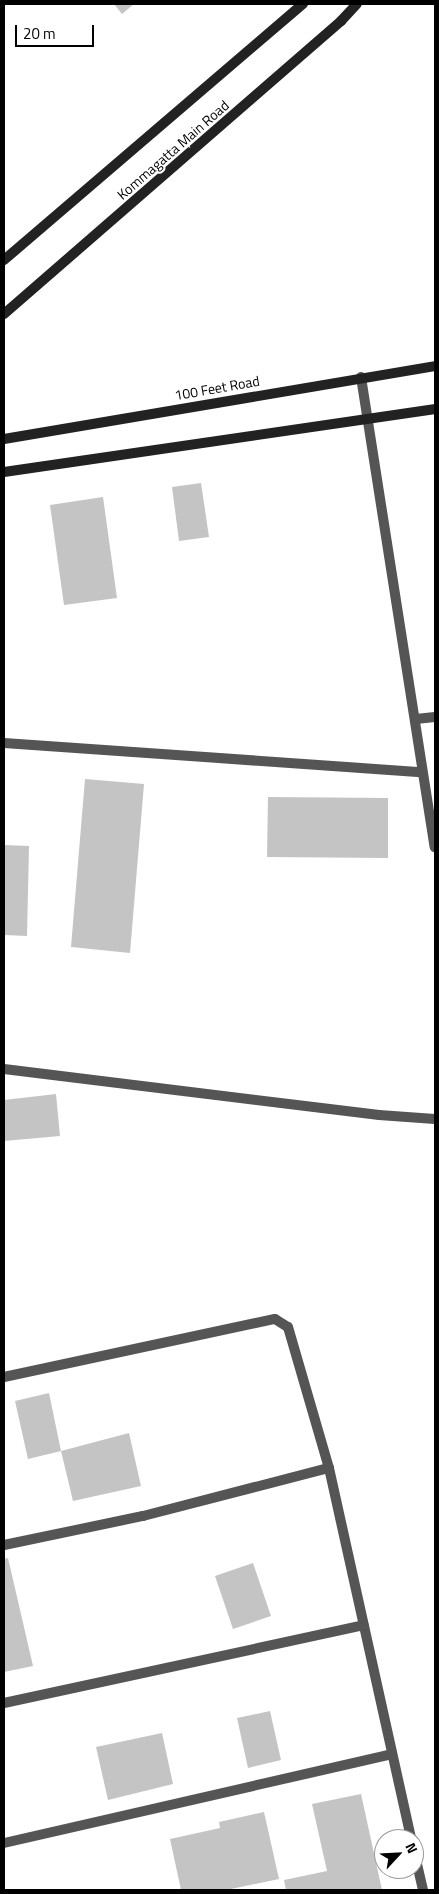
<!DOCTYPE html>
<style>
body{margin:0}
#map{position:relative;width:439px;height:1894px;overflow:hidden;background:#fff;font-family:"Titillium Web",sans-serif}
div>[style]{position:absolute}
.building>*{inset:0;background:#c4c4c4}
.street>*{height:10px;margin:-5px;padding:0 5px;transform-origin:5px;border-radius:5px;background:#555}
.secondary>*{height:10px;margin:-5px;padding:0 5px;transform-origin:5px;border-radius:5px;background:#222}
span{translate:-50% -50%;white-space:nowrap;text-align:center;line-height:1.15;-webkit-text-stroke:4px #fff;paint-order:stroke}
.street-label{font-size:14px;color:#000}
.frame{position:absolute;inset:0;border:5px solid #000;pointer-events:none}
.north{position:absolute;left:374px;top:1829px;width:50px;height:50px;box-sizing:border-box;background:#fff;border:1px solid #999;border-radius:50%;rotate:65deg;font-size:14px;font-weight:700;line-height:20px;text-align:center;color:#000}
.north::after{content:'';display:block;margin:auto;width:18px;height:22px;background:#000;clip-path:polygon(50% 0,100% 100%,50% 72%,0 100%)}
.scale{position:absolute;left:15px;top:25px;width:79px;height:22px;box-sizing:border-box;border:2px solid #000;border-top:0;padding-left:6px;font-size:15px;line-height:18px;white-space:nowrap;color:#000;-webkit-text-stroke:4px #fff;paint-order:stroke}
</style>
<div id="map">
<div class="building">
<div style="clip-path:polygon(114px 4px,134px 4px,122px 14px)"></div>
<div style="clip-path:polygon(201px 483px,209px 537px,179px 541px,172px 487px)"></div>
<div style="clip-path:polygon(103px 497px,117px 598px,64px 605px,50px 505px)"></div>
<div style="clip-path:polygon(85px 779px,144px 784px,130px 953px,71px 947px)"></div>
<div style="clip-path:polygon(268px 797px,388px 798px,388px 858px,267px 857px)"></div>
<div style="clip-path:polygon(4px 845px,29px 846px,27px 936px,4px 935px)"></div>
<div style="clip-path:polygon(56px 1094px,60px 1136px,4px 1141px,4px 1100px)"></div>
<div style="clip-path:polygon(49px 1393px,61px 1451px,28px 1459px,15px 1401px)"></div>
<div style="clip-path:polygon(129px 1433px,141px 1486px,73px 1501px,61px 1451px)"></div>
<div style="clip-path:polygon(8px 1558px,33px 1666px,4px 1672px,4px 1559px)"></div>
<div style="clip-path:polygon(253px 1563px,271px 1616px,233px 1629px,215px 1576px)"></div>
<div style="clip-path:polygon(270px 1711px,281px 1760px,248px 1768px,237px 1718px)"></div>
<div style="clip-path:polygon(162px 1733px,173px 1784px,108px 1800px,96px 1747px)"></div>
<div style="clip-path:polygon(361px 1794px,382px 1890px,286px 1890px,284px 1880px,327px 1871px,312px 1804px)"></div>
<div style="clip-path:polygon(264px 1812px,279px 1879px,226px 1890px,181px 1890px,170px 1839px,220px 1828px,219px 1822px)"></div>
</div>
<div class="street">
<div style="left:361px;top:377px;width:476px;rotate:81.1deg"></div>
<div style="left:416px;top:719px;width:19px;rotate:-6deg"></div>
<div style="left:4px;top:743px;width:418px;rotate:4deg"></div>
<div style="left:4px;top:1069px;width:378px;rotate:7deg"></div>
<div style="left:379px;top:1115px;width:56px;rotate:4.1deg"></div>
<div style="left:4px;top:1377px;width:277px;rotate:-12.1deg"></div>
<div style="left:275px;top:1319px;width:15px;rotate:32deg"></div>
<div style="left:288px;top:1327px;width:147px;rotate:73.8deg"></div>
<div style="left:329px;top:1468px;width:380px;rotate:77.5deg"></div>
<div style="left:4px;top:1545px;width:142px;rotate:-11.8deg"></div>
<div style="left:143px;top:1516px;width:192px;rotate:-14.5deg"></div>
<div style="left:4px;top:1703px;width:368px;rotate:-12.2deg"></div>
<div style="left:4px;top:1843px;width:398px;rotate:-12.9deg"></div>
<div style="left:414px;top:1851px;width:40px;rotate:77deg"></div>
</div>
<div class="secondary">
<div style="left:4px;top:260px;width:394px;rotate:-40.6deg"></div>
<div style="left:4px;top:314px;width:447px;rotate:-41deg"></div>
<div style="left:341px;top:21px;width:23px;rotate:-47deg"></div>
<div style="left:4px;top:439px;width:437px;rotate:-9.6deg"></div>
<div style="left:4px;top:472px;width:436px;rotate:-8.3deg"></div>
</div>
<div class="street-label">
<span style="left:173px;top:150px;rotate:-41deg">Kommagatta Main Road</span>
<span style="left:217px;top:388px;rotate:-10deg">100 Feet Road</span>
</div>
<div class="frame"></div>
<div class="north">N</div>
<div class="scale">20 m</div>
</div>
